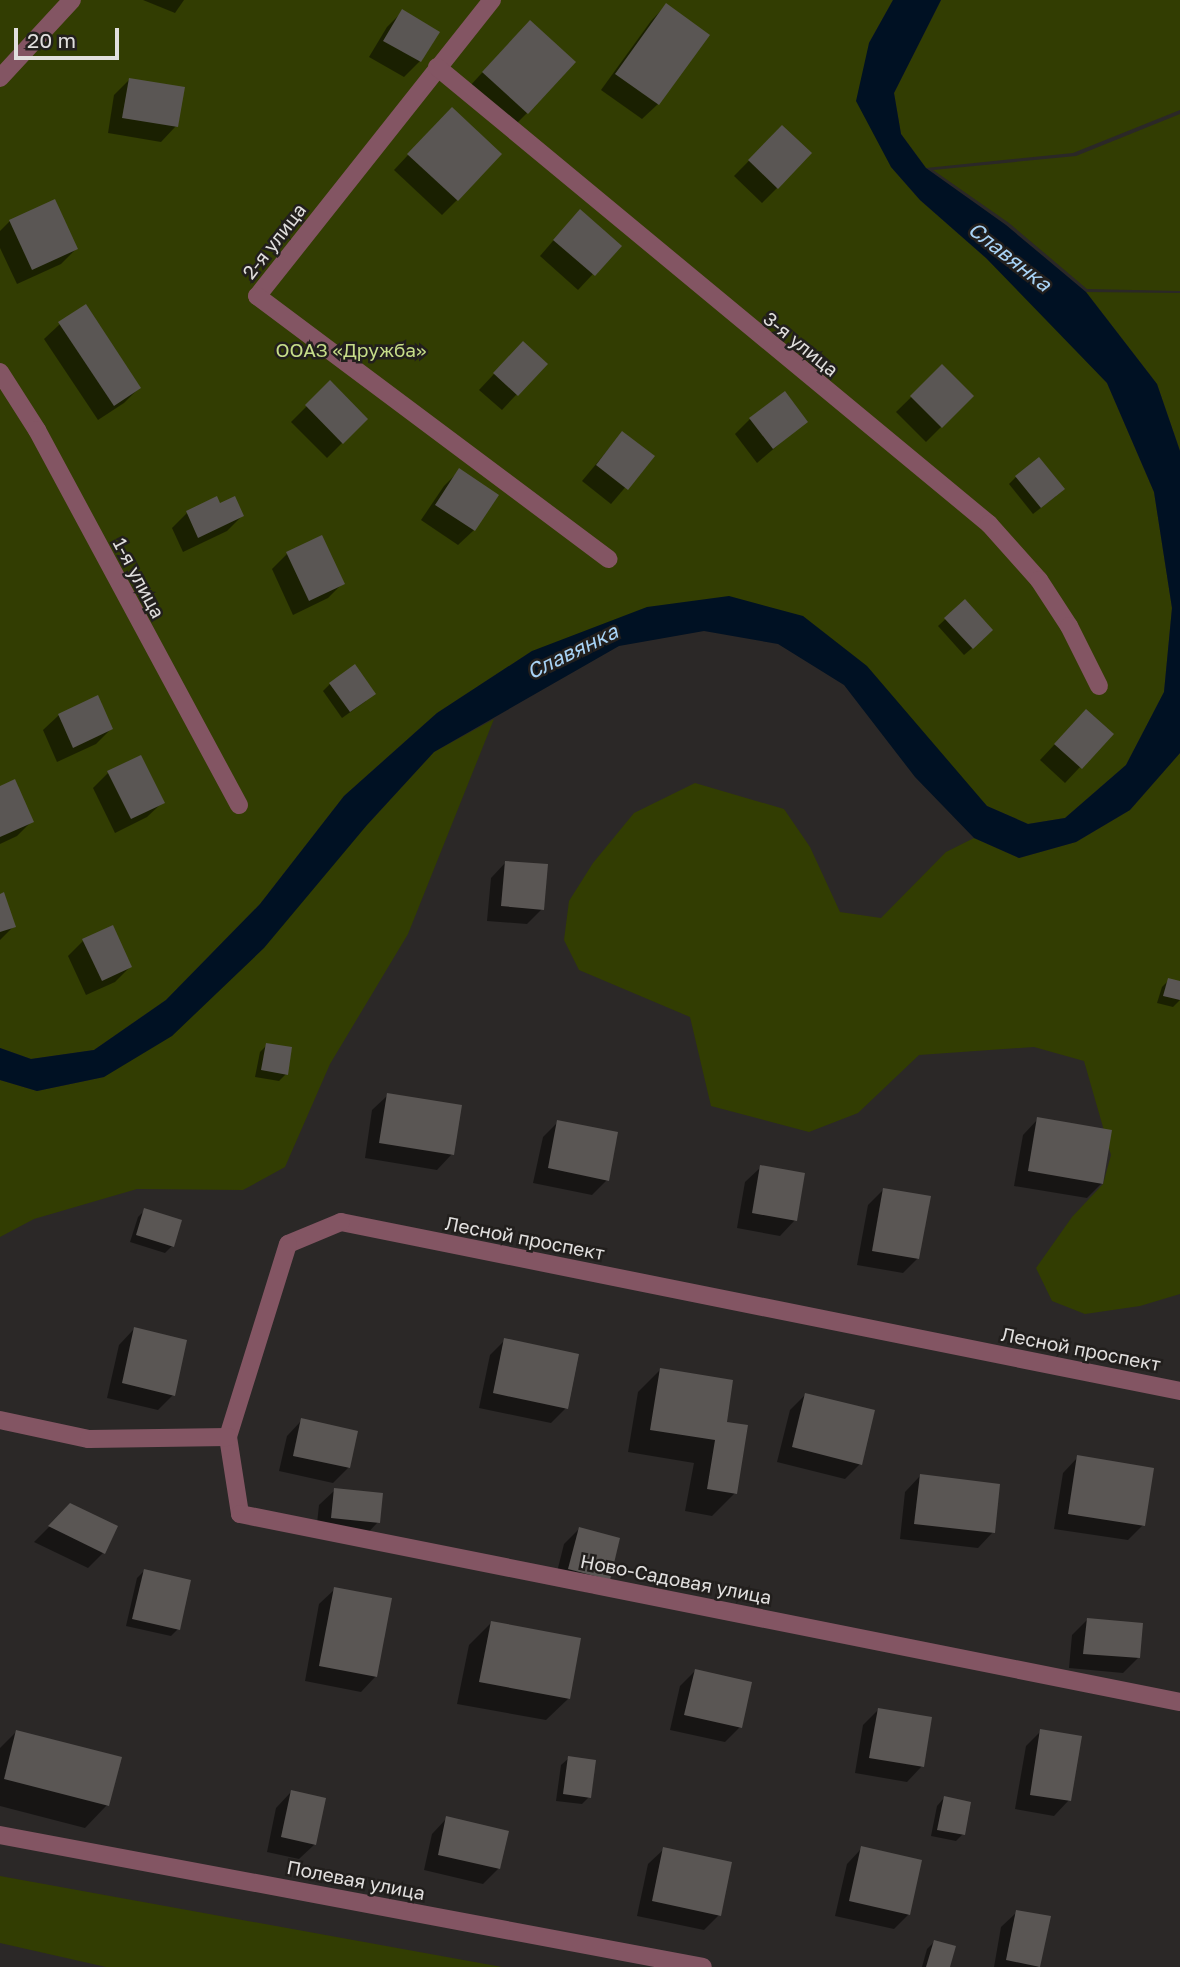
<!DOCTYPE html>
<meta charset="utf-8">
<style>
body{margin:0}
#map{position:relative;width:1180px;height:1967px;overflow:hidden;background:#2b2827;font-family:"Golos Text",sans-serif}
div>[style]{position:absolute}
.green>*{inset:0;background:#323d02}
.water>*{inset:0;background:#001123}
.shadow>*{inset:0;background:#0007}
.building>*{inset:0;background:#5a5654}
.street>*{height:18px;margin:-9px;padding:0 9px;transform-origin:9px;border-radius:9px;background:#835563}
span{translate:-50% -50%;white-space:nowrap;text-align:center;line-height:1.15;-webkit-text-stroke:5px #221f1d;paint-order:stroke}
.street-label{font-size:19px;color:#e1dfde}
.park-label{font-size:19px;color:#c6dd89}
.water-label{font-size:21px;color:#a8d3f6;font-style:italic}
.scale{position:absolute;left:14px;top:28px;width:105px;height:32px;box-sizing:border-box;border:4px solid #e1dfde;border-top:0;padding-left:9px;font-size:21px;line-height:24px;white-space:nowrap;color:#e1dfde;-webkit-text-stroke:5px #221f1d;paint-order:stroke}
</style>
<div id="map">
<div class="green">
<div style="clip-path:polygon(0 0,893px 0,869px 43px,891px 167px,920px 200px,986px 258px,1056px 328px,1107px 383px,1154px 492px,1172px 608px,1164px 692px,1126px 765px,1065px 818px,1028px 824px,987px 806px,803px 616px,532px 651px,437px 713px,344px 796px,260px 904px,166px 1000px,94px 1050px,31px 1059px,0 1048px)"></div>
<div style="clip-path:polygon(941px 0,1180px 0,1180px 110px,1073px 153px,926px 168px,901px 134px,894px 93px)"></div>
<div style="clip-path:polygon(1180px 114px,1180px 291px,1087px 289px,1009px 223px,933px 170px,1076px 156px)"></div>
<div style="clip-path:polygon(1086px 292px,1180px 293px,1180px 451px,1157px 384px)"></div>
<div style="clip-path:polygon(494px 719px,408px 934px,330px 1064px,285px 1167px,243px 1190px,137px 1189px,34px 1219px,0 1237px,0 1080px,37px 1091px,104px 1077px,367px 825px,434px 752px)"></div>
<div style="clip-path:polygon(1180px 753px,1180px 1294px,1140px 1306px,1085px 1314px,1052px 1301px,1036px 1268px,1072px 1217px,1103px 1184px,1111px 1155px,1084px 1061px,1034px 1047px,919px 1055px,858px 1113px,809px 1132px,711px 1106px,690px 1017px,579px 970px,564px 940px,569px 901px,593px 863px,634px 813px,695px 783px,784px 809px,810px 847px,840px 912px,881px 918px,946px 852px,974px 838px,1019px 858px,1076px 842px,1130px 810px)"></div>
<div style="clip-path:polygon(0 1876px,502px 1967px,106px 1967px,0 1943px)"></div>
</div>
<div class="water">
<div style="clip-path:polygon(893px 0,941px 0,894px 93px,901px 134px,926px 168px,1006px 225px,1086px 292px,1157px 384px,1180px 451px,1180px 753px,1130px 810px,1076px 842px,1019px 858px,974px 838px,915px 777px,844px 685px,778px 644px,704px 631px,619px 646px,434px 752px,367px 825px,264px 948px,172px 1036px,104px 1077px,37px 1091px,0 1080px,0 1048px,31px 1059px,94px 1050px,166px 1000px,260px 904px,344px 796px,437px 713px,532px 651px,647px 607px,729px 596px,803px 616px,867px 666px,987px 806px,1028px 824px,1065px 818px,1126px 765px,1164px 692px,1172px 608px,1154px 492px,1107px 383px,986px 258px,920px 200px,891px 167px,856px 101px,869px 43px)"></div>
</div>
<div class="shadow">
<div style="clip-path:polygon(143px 0,184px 0,175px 13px)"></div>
<div style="clip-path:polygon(666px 5px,707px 35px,658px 104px,642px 119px,601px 90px,651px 21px)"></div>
<div style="clip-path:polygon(402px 12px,437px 33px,420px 61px,404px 77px,369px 57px,387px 27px)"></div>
<div style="clip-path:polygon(515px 37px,527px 113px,512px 128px,468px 88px)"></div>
<div style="clip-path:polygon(129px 80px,176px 126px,161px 142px,108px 133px,114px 95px)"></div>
<div style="clip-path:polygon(437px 124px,457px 200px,442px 215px,394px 170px)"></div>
<div style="clip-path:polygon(782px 127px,777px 188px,762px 203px,734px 176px)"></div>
<div style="clip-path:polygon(10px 221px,76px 249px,61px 264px,17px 284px,0 248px,0 231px)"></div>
<div style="clip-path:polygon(565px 227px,619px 246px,578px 290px,540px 256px)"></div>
<div style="clip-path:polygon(60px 324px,139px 388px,124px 403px,98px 420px,44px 339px)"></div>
<div style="clip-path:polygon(508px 359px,545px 364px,502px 410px,479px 390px)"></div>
<div style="clip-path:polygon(942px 367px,972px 396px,926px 442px,896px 412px)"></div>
<div style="clip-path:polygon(330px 383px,366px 419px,327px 458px,291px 422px)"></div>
<div style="clip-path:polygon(750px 419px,806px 421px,757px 463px,735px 434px)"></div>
<div style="clip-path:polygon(622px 433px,652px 456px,611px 504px,582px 481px)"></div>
<div style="clip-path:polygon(459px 471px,474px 530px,458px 545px,421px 520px,444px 486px)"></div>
<div style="clip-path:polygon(1016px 477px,1056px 496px,1033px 514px,1009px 484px)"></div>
<div style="clip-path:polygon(219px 505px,242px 516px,227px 531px,183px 552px,172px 528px,187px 513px)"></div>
<div style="clip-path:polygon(321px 537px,343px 583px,328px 598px,293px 615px,272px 569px,287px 554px)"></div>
<div style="clip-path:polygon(965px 601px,984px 638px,964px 655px,938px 626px)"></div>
<div style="clip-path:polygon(330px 684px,366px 701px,342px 718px,323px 691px)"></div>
<div style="clip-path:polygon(59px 715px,111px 729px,96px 744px,57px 762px,43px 730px)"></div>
<div style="clip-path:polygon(1071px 727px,1111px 734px,1065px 783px,1040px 760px)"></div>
<div style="clip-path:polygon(108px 773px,163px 802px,147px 817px,115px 833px,93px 788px)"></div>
<div style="clip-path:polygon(0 788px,32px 821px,17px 836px,0 844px)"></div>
<div style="clip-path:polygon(506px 862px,542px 909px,527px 924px,487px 921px,491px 878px)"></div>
<div style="clip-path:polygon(0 896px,14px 926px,0 940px)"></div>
<div style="clip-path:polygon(83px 941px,130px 967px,115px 982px,86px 995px,68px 956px)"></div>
<div style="clip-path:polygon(1169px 980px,1180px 983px,1180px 1000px,1173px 1007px,1157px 1003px,1162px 987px)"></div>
<div style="clip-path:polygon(267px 1045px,286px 1074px,279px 1081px,255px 1077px,260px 1052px)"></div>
<div style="clip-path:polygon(388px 1095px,452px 1154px,437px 1170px,365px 1158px,372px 1110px)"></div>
<div style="clip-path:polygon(1038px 1119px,1102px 1183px,1087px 1198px,1014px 1186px,1023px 1135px)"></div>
<div style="clip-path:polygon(558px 1122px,607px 1180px,592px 1195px,533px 1183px,543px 1137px)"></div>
<div style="clip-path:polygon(761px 1167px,795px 1220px,780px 1236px,737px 1228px,745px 1182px)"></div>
<div style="clip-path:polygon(883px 1190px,918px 1258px,903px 1273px,857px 1265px,868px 1205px)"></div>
<div style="clip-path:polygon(145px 1210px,172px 1246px,165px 1253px,130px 1242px,138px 1217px)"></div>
<div style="clip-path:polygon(134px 1329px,173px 1395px,158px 1410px,107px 1398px,119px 1345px)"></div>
<div style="clip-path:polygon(505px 1340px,566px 1408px,551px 1423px,479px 1408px,490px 1355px)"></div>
<div style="clip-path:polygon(660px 1370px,725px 1423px,735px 1493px,712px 1516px,685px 1511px,694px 1463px,628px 1452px,638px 1392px)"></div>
<div style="clip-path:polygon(805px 1395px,860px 1464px,845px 1479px,777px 1462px,790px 1410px)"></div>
<div style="clip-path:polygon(302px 1420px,349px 1467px,333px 1483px,279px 1471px,287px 1436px)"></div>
<div style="clip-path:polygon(1078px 1457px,1143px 1525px,1128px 1540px,1054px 1529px,1063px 1473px)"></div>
<div style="clip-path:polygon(920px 1476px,993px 1532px,978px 1548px,900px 1539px,905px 1492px)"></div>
<div style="clip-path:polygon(335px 1490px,378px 1522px,363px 1538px,316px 1533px,319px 1505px)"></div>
<div style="clip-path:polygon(71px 1505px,103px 1553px,88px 1568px,34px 1542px)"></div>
<div style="clip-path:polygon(579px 1529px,609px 1579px,593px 1594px,554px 1584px,564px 1544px)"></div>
<div style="clip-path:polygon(144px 1571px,178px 1629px,171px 1636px,126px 1626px,137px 1578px)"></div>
<div style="clip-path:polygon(335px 1589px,376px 1676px,361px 1692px,305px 1681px,319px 1604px)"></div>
<div style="clip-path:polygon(1087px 1620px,1138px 1658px,1123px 1673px,1069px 1668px,1072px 1635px)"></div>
<div style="clip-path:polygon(491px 1623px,569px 1698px,546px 1720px,457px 1704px,469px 1645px)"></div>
<div style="clip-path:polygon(695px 1671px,740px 1727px,725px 1742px,670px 1730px,680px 1686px)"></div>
<div style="clip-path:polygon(878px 1710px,922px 1766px,907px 1782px,855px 1773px,863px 1725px)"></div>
<div style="clip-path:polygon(17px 1731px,107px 1805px,85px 1828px,0 1806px,0 1748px)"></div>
<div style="clip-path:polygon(1041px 1731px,1069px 1800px,1054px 1816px,1015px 1809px,1026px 1746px)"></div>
<div style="clip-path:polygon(569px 1758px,589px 1797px,582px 1804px,556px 1801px,561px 1765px)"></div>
<div style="clip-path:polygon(291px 1792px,315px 1844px,299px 1859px,267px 1852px,276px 1808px)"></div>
<div style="clip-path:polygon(944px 1798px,963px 1834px,956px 1841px,931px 1836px,937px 1806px)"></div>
<div style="clip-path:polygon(447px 1818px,499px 1868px,483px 1884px,424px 1870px,432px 1834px)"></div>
<div style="clip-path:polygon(862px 1848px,909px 1914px,894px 1929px,835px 1916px,847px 1864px)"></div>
<div style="clip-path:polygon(664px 1849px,719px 1915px,704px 1930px,637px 1916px,648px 1864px)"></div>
<div style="clip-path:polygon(1017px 1912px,1038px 1967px,994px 1967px,1001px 1927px)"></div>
<div style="clip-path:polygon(934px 1942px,948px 1967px,922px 1967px,927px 1949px)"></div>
</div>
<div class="building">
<div style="clip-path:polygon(666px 3px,710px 35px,659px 105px,615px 74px)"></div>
<div style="clip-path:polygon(402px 9px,440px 32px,421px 62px,383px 41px)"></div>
<div style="clip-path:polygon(530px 20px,576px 62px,528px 114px,482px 72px)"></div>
<div style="clip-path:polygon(129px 78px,185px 87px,178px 127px,122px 118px)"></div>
<div style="clip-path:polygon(452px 107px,502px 154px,458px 201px,407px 154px)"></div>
<div style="clip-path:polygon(782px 125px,812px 153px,778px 189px,748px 160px)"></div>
<div style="clip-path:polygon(55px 199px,78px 249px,32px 270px,9px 220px)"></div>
<div style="clip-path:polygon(580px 209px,622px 246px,595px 276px,553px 240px)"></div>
<div style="clip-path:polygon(86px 304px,141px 388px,114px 406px,58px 322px)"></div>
<div style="clip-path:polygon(523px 341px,548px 364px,518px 396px,493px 373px)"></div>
<div style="clip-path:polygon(942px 364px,974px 396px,942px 428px,910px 396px)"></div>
<div style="clip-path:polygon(330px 380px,368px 419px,343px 444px,305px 405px)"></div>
<div style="clip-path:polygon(785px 391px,808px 422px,773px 449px,749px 418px)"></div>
<div style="clip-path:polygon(622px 431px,655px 456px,628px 490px,596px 465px)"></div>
<div style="clip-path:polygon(1039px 457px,1065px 489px,1041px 508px,1015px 476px)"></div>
<div style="clip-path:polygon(459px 468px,499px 495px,475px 531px,435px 505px)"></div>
<div style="clip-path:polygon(217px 496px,220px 503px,235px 496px,244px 516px,198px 538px,186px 511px)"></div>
<div style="clip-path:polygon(322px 535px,345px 584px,309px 601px,286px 552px)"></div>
<div style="clip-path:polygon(965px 599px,993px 630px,973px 649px,944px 618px)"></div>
<div style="clip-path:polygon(355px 664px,376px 694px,350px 712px,329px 683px)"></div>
<div style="clip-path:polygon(98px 695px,113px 729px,73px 748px,58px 714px)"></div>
<div style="clip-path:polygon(1086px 709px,1114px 734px,1082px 769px,1054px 744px)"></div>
<div style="clip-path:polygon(141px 755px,165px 803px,131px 819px,107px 771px)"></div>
<div style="clip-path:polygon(15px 779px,34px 822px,0 837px,0 786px)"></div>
<div style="clip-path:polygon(505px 861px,548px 864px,544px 910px,501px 906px)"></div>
<div style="clip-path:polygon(4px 892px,16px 927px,0 932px,0 894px)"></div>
<div style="clip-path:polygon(113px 925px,132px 967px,102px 981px,82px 939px)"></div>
<div style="clip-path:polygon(1168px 978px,1180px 981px,1180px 1000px,1163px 996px)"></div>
<div style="clip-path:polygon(266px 1043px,292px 1047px,288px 1075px,261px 1070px)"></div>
<div style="clip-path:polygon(387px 1093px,462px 1105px,454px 1155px,379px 1143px)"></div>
<div style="clip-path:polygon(1037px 1117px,1112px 1130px,1103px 1184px,1028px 1171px)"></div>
<div style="clip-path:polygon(557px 1120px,618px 1132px,609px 1181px,548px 1168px)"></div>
<div style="clip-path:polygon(760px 1165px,805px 1173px,797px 1221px,752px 1213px)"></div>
<div style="clip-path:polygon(883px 1188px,931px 1196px,919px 1259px,872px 1251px)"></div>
<div style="clip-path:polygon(144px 1208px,182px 1220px,174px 1247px,136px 1235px)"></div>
<div style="clip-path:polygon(134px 1327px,187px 1340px,175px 1396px,122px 1383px)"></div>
<div style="clip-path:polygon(504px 1338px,579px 1354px,568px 1409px,493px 1393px)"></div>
<div style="clip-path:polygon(660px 1368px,733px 1380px,727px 1422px,748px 1425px,737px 1494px,707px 1489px,715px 1440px,650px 1430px)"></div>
<div style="clip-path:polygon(805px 1393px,875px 1410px,862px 1465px,792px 1447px)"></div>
<div style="clip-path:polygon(301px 1418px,358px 1431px,350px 1468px,293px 1456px)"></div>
<div style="clip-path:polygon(1077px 1455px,1154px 1468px,1145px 1526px,1068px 1514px)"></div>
<div style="clip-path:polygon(920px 1474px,1000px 1484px,995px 1533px,914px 1524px)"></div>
<div style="clip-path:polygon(334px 1488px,383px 1493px,380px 1523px,331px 1518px)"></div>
<div style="clip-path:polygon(70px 1503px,118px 1526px,105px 1554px,48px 1526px)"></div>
<div style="clip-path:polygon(579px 1527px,620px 1538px,610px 1580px,568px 1569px)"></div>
<div style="clip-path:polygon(144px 1569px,191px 1580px,180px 1630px,132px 1619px)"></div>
<div style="clip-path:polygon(334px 1587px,392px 1598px,377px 1677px,319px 1666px)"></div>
<div style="clip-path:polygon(1087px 1618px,1143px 1623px,1140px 1658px,1083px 1654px)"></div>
<div style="clip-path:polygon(491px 1621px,581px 1638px,570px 1699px,479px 1682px)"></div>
<div style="clip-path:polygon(695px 1669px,752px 1682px,742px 1728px,684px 1715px)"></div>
<div style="clip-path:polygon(878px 1708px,932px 1717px,924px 1767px,869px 1758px)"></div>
<div style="clip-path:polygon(1040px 1729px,1082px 1736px,1071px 1801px,1030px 1795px)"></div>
<div style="clip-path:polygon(16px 1730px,122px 1757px,109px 1806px,4px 1779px)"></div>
<div style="clip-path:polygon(568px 1756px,596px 1760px,591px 1798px,563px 1794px)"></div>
<div style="clip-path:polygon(291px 1790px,326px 1798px,316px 1845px,281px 1837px)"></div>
<div style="clip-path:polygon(944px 1796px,971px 1802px,965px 1835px,937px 1830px)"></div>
<div style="clip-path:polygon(446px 1816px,509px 1831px,500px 1869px,438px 1855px)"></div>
<div style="clip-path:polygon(861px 1846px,922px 1860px,910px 1915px,849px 1901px)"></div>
<div style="clip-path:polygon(663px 1847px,732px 1862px,721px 1916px,652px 1901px)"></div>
<div style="clip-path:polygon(1016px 1910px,1051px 1916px,1040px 1967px,1006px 1960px)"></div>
<div style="clip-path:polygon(934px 1940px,956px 1946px,950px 1967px,926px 1967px)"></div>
</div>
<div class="street">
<div style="left:492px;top:0;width:378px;rotate:128.4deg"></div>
<div style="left:257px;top:296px;width:439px;rotate:36.8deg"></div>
<div style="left:437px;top:67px;width:717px;rotate:39.62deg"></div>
<div style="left:989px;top:524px;width:75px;rotate:48.2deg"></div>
<div style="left:1039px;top:580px;width:55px;rotate:56.9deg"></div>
<div style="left:1069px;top:626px;width:67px;rotate:63.4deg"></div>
<div style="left:0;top:78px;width:106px;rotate:-47.3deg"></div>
<div style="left:0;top:372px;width:69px;rotate:57.5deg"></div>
<div style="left:37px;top:430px;width:426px;rotate:61.7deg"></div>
<div style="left:1180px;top:1391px;width:856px;rotate:-168.61deg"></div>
<div style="left:341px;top:1222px;width:57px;rotate:157.5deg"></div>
<div style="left:288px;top:1244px;width:202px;rotate:107.3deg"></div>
<div style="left:228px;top:1437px;width:78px;rotate:81.1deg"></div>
<div style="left:240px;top:1514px;width:959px;rotate:11.31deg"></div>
<div style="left:0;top:1420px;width:91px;rotate:12.1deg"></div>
<div style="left:89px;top:1439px;width:139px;rotate:-0.8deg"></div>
<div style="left:0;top:1835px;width:715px;rotate:10.63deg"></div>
</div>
<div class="street-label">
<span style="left:274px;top:241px;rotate:-52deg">2-я улица</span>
<span style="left:801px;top:344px;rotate:39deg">3-я улица</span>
<span style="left:139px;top:578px;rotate:62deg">1-я улица</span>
<span style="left:525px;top:1238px;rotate:11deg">Лесной проспект</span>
<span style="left:1081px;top:1349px;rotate:11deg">Лесной проспект</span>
<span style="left:676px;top:1579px;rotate:11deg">Ново-Садовая улица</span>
<span style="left:356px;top:1880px;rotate:11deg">Полевая улица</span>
</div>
<div class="park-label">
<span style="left:351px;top:350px">ООАЗ «Дружба»</span>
</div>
<div class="water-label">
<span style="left:1010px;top:256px;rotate:38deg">Славянка</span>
<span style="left:572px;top:651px;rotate:-26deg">Славянка</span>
</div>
<div class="scale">20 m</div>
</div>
